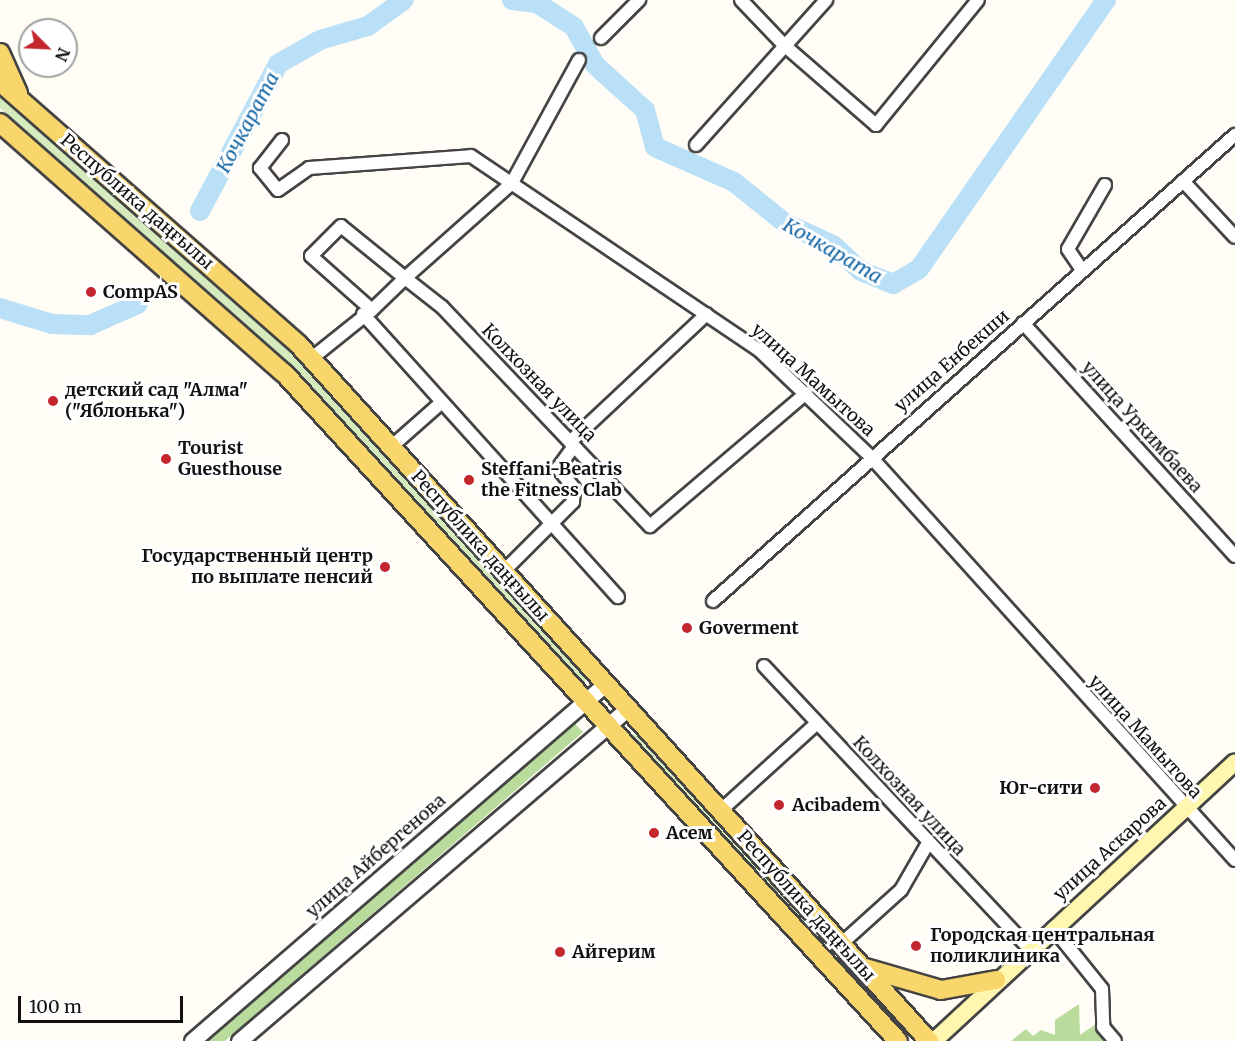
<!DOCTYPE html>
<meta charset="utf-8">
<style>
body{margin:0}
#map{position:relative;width:1235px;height:1041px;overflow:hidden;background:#fffdf5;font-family:Merriweather,serif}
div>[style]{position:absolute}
.green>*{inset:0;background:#d5ebbd}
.forest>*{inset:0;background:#b9dc9c}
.river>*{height:20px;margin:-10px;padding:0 10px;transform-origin:10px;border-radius:10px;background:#b9e0f7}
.roads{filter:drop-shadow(2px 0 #444) drop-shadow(-2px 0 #444) drop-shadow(0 2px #444) drop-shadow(0 -2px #444)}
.minor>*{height:12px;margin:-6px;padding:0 6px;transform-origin:6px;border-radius:6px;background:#fff}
.tertiary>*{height:15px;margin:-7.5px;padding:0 7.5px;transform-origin:7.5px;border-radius:7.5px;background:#fff}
.secondary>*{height:16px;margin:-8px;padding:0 8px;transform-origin:8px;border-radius:8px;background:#fff6b0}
.primary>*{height:18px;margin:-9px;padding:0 9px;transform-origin:9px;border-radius:9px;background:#f9d66b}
.dots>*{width:16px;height:16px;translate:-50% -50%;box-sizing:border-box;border:3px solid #fff;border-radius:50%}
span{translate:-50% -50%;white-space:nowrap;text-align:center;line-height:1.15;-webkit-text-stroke:6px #fff;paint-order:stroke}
.street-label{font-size:18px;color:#111}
.poi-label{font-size:18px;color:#111;font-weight:700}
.left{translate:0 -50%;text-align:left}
.right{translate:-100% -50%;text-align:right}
.water-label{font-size:20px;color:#1768a6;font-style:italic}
.north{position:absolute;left:18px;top:18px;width:60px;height:60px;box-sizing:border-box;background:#fff;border:2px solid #a0a0a0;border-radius:50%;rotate:114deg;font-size:16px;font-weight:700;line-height:24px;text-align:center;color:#111}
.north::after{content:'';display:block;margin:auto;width:21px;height:27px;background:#c4262e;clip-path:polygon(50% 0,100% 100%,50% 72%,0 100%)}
.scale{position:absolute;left:18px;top:996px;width:165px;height:27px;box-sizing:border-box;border:3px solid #111;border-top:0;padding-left:8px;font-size:18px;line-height:21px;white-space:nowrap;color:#111;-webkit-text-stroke:4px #fff;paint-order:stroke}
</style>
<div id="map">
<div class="green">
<div style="clip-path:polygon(0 96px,292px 354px,587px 679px,582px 685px,286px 360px,0 108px)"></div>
<div style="clip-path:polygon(634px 733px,906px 1028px,901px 1032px,629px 737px)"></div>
</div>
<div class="forest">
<div style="clip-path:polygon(575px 724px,583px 732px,225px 1041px,201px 1041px)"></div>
<div style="clip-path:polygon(1079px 1004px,1080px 1035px,1097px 1023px,1111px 1041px,1011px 1041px,1026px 1029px,1033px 1036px,1041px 1030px,1055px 1035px,1055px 1020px)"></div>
</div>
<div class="river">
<div style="left:512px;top:0;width:25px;rotate:7deg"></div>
<div style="left:537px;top:3px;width:44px;rotate:33deg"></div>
<div style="left:574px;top:27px;width:43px;rotate:61.1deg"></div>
<div style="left:595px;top:65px;width:67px;rotate:42deg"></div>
<div style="left:645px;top:110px;width:38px;rotate:75deg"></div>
<div style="left:655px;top:147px;width:86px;rotate:23.9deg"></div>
<div style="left:734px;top:182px;width:65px;rotate:38.8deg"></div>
<div style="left:785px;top:223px;width:53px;rotate:24.6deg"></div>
<div style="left:833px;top:245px;width:38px;rotate:43deg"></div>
<div style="left:861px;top:271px;width:35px;rotate:22deg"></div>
<div style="left:893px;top:284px;width:30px;rotate:-30deg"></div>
<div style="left:919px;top:269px;width:328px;rotate:-55.2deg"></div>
<div style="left:200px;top:211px;width:166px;rotate:-62deg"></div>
<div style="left:278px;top:64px;width:48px;rotate:-29.7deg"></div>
<div style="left:320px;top:40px;width:50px;rotate:-16.3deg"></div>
<div style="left:368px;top:26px;width:44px;rotate:-35.8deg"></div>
<div style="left:0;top:308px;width:54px;rotate:17.1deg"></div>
<div style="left:52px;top:324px;width:38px;rotate:2deg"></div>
<div style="left:90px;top:325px;width:52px;rotate:-23.6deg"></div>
</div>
<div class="roads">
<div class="minor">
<div style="left:741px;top:0;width:62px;rotate:46.3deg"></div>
<div style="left:784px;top:45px;width:122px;rotate:41deg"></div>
<div style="left:876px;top:125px;width:161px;rotate:-50.8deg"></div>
<div style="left:601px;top:38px;width:54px;rotate:-45deg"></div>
<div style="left:579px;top:60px;width:140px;rotate:118.6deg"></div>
<div style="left:512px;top:183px;width:143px;rotate:138.4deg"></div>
<div style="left:405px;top:278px;width:47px;rotate:38.1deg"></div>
<div style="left:442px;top:307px;width:302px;rotate:46.5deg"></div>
<div style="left:650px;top:526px;width:205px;rotate:-40.4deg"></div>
<div style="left:282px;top:140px;width:36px;rotate:128deg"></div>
<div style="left:260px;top:168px;width:28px;rotate:51deg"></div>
<div style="left:278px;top:190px;width:38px;rotate:-35deg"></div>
<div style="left:309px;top:168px;width:162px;rotate:-4.2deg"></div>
<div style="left:471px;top:156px;width:347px;rotate:34deg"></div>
<div style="left:759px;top:350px;width:155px;rotate:43.7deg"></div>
<div style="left:871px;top:457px;width:543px;rotate:47.91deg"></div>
<div style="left:696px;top:145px;width:195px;rotate:-48.1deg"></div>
<div style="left:1183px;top:181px;width:76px;rotate:47.1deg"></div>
<div style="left:1082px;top:270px;width:25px;rotate:-124deg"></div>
<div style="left:1068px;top:249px;width:74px;rotate:-60deg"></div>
<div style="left:363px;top:314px;width:381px;rotate:48deg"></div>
<div style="left:1023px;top:323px;width:315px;rotate:47.7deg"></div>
<div style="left:312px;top:358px;width:77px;rotate:-38.7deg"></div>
<div style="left:372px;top:310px;width:46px;rotate:-44.1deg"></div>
<div style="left:405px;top:278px;width:82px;rotate:-140.9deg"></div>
<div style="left:341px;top:226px;width:42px;rotate:135deg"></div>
<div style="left:311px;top:256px;width:81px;rotate:41.5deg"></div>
<div style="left:570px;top:442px;width:187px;rotate:-43.1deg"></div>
<div style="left:391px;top:447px;width:68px;rotate:-41.4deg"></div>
<div style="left:503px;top:572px;width:99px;rotate:-45deg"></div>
<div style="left:573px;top:502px;width:14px;rotate:-86deg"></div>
<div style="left:574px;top:488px;width:26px;rotate:-129deg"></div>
<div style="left:558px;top:468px;width:27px;rotate:-54deg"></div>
<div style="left:713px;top:601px;width:700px;rotate:-41.76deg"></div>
<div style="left:764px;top:666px;width:388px;rotate:46.8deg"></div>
<div style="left:719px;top:812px;width:131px;rotate:-42.2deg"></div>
<div style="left:1053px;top:928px;width:78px;rotate:51.2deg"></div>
<div style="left:1102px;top:989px;width:38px;rotate:88deg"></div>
<div style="left:1103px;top:1027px;width:18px;rotate:49deg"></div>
<div style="left:841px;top:944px;width:81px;rotate:-42deg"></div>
<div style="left:901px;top:890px;width:54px;rotate:-60.1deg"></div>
</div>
<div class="tertiary">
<div style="left:192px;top:1041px;width:544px;rotate:-40.83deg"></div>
<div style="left:239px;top:1041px;width:509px;rotate:-40.54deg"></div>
</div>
<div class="secondary">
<div style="left:934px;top:1041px;width:410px;rotate:-42.8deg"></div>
</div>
<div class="primary">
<div style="left:0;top:53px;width:44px;rotate:65.8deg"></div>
<div style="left:0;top:82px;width:398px;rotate:41.3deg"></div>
<div style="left:299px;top:345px;width:939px;rotate:47.85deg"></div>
<div style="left:0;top:123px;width:378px;rotate:41.4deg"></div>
<div style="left:284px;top:373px;width:907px;rotate:47.41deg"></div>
<div style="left:865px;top:968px;width:79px;rotate:16.1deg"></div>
<div style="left:941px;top:990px;width:56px;rotate:-10.3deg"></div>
</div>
</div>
<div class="dots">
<div style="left:91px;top:292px;background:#c4262e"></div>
<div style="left:53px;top:401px;background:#c4262e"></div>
<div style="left:166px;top:459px;background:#c4262e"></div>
<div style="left:469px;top:480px;background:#c4262e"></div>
<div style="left:385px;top:567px;background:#c4262e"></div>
<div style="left:687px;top:628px;background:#c4262e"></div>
<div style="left:1095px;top:788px;background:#c4262e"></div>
<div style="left:779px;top:805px;background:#c4262e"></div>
<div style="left:654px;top:833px;background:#c4262e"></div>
<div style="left:916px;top:946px;background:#c4262e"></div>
<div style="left:560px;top:952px;background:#c4262e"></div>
</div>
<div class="street-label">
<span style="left:137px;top:202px;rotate:41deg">Республика даңғылы</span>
<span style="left:952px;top:361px;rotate:-41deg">улица Енбекши</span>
<span style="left:813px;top:380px;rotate:42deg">улица Мамытова</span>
<span style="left:539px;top:383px;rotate:46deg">Колхозная улица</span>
<span style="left:1142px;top:427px;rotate:48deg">улица Уркимбаева</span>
<span style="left:480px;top:546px;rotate:48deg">Республика даңғылы</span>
<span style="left:1145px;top:737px;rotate:48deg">улица Мамытова</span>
<span style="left:909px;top:796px;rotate:47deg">Колхозная улица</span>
<span style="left:1110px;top:849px;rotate:-42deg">улица Аскарова</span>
<span style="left:376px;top:856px;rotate:-41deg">улица Айбергенова</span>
<span style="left:806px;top:906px;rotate:48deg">Республика даңғылы</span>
</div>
<div class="poi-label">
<span class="left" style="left:103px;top:292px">CompAS</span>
<span class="left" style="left:65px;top:401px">детский сад "Алма"<br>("Яблонька")</span>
<span class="left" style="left:178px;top:459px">Tourist<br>Guesthouse</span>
<span class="left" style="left:481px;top:480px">Steffani-Beatris<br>the Fitness Clab</span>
<span class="right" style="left:373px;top:567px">Государственный центр<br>по выплате пенсий</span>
<span class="left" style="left:699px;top:628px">Goverment</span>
<span class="right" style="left:1083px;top:788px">Юг-сити</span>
<span class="left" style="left:792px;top:805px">Acibadem</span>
<span class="left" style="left:666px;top:833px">Асем</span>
<span class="left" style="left:930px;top:946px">Городская центральная<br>поликлиника</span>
<span class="left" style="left:572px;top:952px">Айгерим</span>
</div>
<div class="water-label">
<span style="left:247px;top:122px;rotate:-62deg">Кочкарата</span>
<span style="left:833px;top:250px;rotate:30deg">Кочкарата</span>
</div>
<div class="north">N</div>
<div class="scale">100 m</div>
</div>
